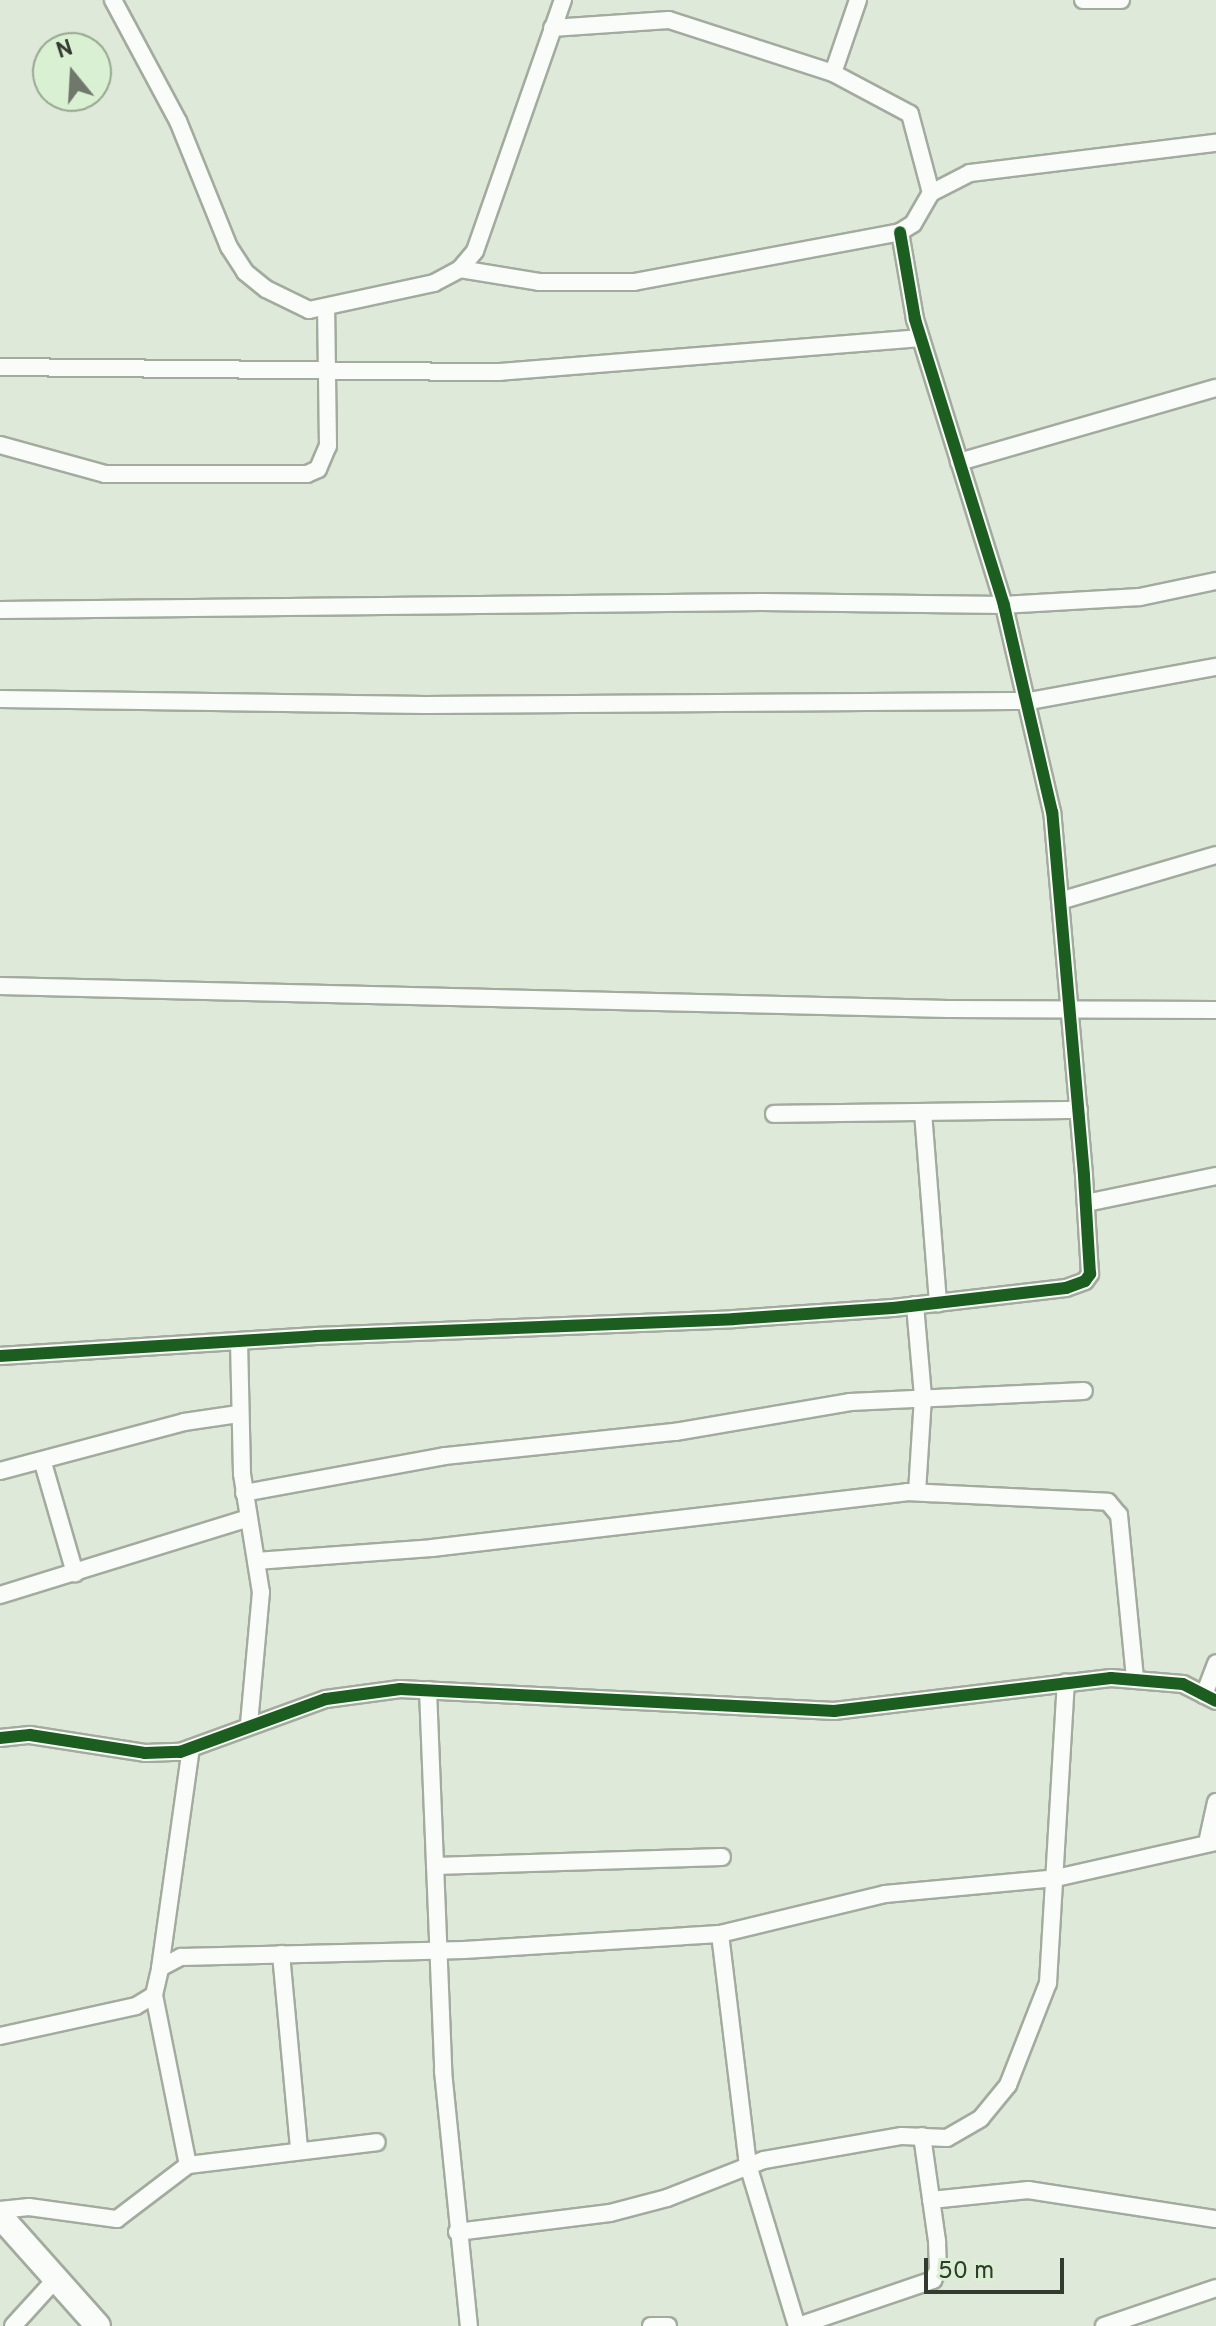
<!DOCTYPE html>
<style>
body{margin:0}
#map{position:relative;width:1216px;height:2326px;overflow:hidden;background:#dee9d9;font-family:Overpass,sans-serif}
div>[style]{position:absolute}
.roads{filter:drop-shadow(2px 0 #a2ab9e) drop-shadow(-2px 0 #a2ab9e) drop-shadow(0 2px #a2ab9e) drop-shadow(0 -2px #a2ab9e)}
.street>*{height:16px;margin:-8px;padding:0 8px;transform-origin:8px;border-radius:8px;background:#fafcf9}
.secondary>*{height:24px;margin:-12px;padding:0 12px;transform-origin:12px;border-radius:12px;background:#fafcf9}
.cycleway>*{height:12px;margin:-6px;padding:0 6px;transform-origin:6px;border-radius:6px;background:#1b5e20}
span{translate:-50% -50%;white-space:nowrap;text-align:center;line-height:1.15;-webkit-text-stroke:6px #daf0d2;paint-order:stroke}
.north{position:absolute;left:32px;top:32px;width:80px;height:80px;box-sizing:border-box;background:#daf0d2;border:2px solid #97a891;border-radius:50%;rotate:342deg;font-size:22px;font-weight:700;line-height:32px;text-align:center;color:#333b30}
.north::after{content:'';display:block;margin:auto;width:28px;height:36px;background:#6f786b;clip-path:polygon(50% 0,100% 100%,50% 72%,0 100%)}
.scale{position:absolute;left:924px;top:2258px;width:140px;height:36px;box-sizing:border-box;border:4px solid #333b30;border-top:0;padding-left:10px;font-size:24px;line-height:28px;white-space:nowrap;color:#333b30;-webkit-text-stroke:6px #daf0d2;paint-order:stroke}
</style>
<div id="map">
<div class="roads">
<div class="street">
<div style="left:113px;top:0;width:137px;rotate:61.8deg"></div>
<div style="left:178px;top:121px;width:136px;rotate:68deg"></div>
<div style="left:229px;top:247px;width:30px;rotate:57deg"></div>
<div style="left:245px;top:272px;width:27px;rotate:39deg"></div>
<div style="left:266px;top:289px;width:48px;rotate:26deg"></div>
<div style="left:309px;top:310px;width:128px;rotate:-12.2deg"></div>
<div style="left:434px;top:283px;width:30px;rotate:-28deg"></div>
<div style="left:460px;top:269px;width:23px;rotate:-50deg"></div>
<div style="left:475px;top:251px;width:266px;rotate:-70.7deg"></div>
<div style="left:1083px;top:0;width:38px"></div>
<div style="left:552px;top:28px;width:117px;rotate:-3.9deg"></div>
<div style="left:669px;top:20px;width:172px;rotate:17.9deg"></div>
<div style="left:833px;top:73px;width:87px;rotate:28deg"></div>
<div style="left:910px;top:114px;width:82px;rotate:75.1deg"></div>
<div style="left:833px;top:73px;width:77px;rotate:-71.1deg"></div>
<div style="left:460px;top:269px;width:80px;rotate:9.3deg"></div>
<div style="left:539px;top:282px;width:95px"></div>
<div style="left:634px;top:282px;width:271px;rotate:-10.6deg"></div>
<div style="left:900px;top:232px;width:15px;rotate:-32deg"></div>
<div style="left:913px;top:224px;width:36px;rotate:-60deg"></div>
<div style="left:931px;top:193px;width:44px;rotate:-27.1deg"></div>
<div style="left:970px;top:173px;width:248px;rotate:-7deg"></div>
<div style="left:0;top:367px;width:499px;rotate:0.6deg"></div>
<div style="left:499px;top:372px;width:422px;rotate:-4.6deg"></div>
<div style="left:0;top:445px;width:109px;rotate:15.4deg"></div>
<div style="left:105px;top:474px;width:202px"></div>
<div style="left:307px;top:474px;width:12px;rotate:-24deg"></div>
<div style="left:318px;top:469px;width:25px;rotate:-67deg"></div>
<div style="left:328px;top:446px;width:139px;rotate:-90.8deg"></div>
<div style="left:959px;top:462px;width:267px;rotate:-16.1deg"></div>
<div style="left:0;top:610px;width:762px;rotate:-0.6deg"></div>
<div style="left:762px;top:602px;width:242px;rotate:0.7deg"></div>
<div style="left:1004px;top:605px;width:136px;rotate:-3.4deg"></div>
<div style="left:1140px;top:597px;width:78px;rotate:-11.9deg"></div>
<div style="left:0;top:699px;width:425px;rotate:0.8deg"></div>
<div style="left:425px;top:705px;width:605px;rotate:-0.38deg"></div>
<div style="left:1030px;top:701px;width:189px;rotate:-10.4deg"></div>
<div style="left:1063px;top:900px;width:159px;rotate:-16.4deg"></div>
<div style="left:0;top:986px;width:948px;rotate:1.39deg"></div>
<div style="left:948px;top:1009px;width:268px;rotate:0.2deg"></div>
<div style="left:923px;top:1112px;width:192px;rotate:85.5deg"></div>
<div style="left:774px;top:1114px;width:305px;rotate:-0.8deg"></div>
<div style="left:1086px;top:1203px;width:133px;rotate:-11.7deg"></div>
<div style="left:915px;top:1305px;width:92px;rotate:85deg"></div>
<div style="left:923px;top:1397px;width:95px;rotate:93.6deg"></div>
<div style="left:239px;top:1341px;width:133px;rotate:88.7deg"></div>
<div style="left:242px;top:1474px;width:120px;rotate:80.9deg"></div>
<div style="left:261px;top:1592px;width:134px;rotate:95.2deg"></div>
<div style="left:0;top:1356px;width:317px;rotate:-3.6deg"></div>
<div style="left:316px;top:1336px;width:418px;rotate:-2.3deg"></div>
<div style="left:734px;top:1319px;width:159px;rotate:-4deg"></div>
<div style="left:893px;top:1308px;width:174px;rotate:-6.6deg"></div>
<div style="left:1066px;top:1288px;width:20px;rotate:-20deg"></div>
<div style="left:1085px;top:1281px;width:9px;rotate:-54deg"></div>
<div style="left:1090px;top:1274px;width:99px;rotate:-93.5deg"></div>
<div style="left:1084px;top:1175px;width:364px;rotate:-95deg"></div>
<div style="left:1052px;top:812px;width:212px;rotate:-103.1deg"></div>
<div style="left:1004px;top:605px;width:300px;rotate:-107.3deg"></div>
<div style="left:915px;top:319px;width:88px;rotate:-99.8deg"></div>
<div style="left:43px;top:1463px;width:115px;rotate:73.8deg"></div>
<div style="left:0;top:1471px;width:190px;rotate:-14.9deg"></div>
<div style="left:184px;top:1422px;width:55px;rotate:-8.4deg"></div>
<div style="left:244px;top:1493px;width:204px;rotate:-10.4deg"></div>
<div style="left:445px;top:1456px;width:231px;rotate:-6deg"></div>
<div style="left:675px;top:1432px;width:178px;rotate:-9.7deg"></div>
<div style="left:850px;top:1402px;width:234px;rotate:-2.7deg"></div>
<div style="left:256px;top:1561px;width:176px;rotate:-4.2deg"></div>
<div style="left:432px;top:1548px;width:478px;rotate:-6.7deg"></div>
<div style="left:907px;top:1492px;width:201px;rotate:2.8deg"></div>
<div style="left:1108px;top:1502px;width:17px;rotate:50deg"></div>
<div style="left:1119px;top:1515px;width:164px;rotate:84.4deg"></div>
<div style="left:0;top:1595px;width:260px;rotate:-17.2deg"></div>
<div style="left:428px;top:1690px;width:381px;rotate:87.7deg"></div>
<div style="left:443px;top:2071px;width:256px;rotate:84.2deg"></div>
<div style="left:1204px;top:1695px;width:34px;rotate:-69deg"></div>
<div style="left:0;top:1738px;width:30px;rotate:-6deg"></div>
<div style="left:30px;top:1735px;width:116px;rotate:8.9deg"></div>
<div style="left:145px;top:1753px;width:35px;rotate:-2deg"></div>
<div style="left:180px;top:1752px;width:155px;rotate:-20deg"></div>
<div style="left:326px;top:1699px;width:75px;rotate:-7.7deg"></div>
<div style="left:400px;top:1689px;width:435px;rotate:2.9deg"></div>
<div style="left:834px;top:1711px;width:279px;rotate:-6.8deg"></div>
<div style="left:1111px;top:1678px;width:72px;rotate:4.8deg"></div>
<div style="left:1183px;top:1684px;width:37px;rotate:27deg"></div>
<div style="left:1207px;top:1843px;width:42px;rotate:-77.6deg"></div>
<div style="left:435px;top:1866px;width:287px;rotate:-1.8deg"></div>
<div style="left:720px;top:1934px;width:170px;rotate:-13.6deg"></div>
<div style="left:885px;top:1894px;width:172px;rotate:-5.3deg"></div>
<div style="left:1056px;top:1878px;width:164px;rotate:-12.7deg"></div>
<div style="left:281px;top:1954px;width:196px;rotate:84.7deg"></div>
<div style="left:160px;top:1968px;width:222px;rotate:-82deg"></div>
<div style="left:154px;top:1995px;width:173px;rotate:78.7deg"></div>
<div style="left:188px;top:2165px;width:190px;rotate:-6.9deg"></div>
<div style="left:0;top:2036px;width:139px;rotate:-12.4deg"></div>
<div style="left:136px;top:2006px;width:21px;rotate:-31deg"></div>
<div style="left:154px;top:1995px;width:28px;rotate:-77deg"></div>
<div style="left:160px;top:1968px;width:24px;rotate:-28deg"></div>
<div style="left:181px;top:1957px;width:283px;rotate:-1.4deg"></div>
<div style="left:464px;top:1950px;width:256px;rotate:-3.6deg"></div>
<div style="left:720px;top:1934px;width:233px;rotate:83.1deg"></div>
<div style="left:748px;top:2165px;width:168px;rotate:73.1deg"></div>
<div style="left:931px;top:2200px;width:98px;rotate:-5.9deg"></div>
<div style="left:1028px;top:2190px;width:190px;rotate:8.8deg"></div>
<div style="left:0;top:2210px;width:29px;rotate:-6deg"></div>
<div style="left:29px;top:2207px;width:89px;rotate:7.8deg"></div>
<div style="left:117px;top:2219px;width:89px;rotate:-37.3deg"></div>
<div style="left:457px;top:2232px;width:154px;rotate:-7.1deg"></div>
<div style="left:610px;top:2213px;width:59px;rotate:-14.7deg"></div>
<div style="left:667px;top:2198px;width:104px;rotate:-21.4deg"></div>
<div style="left:764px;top:2160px;width:140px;rotate:-9.9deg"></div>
<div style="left:902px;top:2136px;width:45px;rotate:2.5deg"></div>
<div style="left:947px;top:2138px;width:39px;rotate:-30deg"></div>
<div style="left:981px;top:2118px;width:43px;rotate:-50.7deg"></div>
<div style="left:1008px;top:2085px;width:110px;rotate:-68.6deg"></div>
<div style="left:1048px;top:1983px;width:301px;rotate:-86.6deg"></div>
<div style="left:13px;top:2326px;width:61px;rotate:-47.7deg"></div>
<div style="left:651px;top:2326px;width:17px"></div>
<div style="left:798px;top:2326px;width:143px;rotate:-18.8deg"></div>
<div style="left:933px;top:2280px;width:11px;rotate:-63deg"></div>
<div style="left:938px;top:2270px;width:29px;rotate:-92deg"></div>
<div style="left:937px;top:2241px;width:106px;rotate:-98.1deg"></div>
<div style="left:1104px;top:2326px;width:118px;rotate:-18.7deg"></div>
</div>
<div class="secondary">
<div style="left:0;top:2216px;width:147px;rotate:48.3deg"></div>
</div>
</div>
<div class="cycleway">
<div style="left:0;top:1356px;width:317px;rotate:-3.6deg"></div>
<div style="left:316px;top:1336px;width:418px;rotate:-2.3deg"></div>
<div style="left:734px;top:1319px;width:159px;rotate:-4deg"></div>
<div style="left:893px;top:1308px;width:174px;rotate:-6.6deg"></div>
<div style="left:1066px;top:1288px;width:20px;rotate:-20deg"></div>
<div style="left:1085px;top:1281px;width:9px;rotate:-54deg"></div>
<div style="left:1090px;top:1274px;width:99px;rotate:-93.5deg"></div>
<div style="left:1084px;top:1175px;width:364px;rotate:-95deg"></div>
<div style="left:1052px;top:812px;width:212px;rotate:-103.1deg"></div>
<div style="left:1004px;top:605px;width:300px;rotate:-107.3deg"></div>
<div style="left:915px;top:319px;width:88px;rotate:-99.8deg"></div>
<div style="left:0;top:1738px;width:30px;rotate:-6deg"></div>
<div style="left:30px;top:1735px;width:116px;rotate:8.9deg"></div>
<div style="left:145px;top:1753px;width:35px;rotate:-2deg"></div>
<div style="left:180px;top:1752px;width:155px;rotate:-20deg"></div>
<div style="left:326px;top:1699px;width:75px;rotate:-7.7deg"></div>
<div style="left:400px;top:1689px;width:435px;rotate:2.9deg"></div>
<div style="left:834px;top:1711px;width:279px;rotate:-6.8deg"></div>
<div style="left:1111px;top:1678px;width:72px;rotate:4.8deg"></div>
<div style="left:1183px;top:1684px;width:37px;rotate:27deg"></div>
</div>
<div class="north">N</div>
<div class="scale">50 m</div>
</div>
